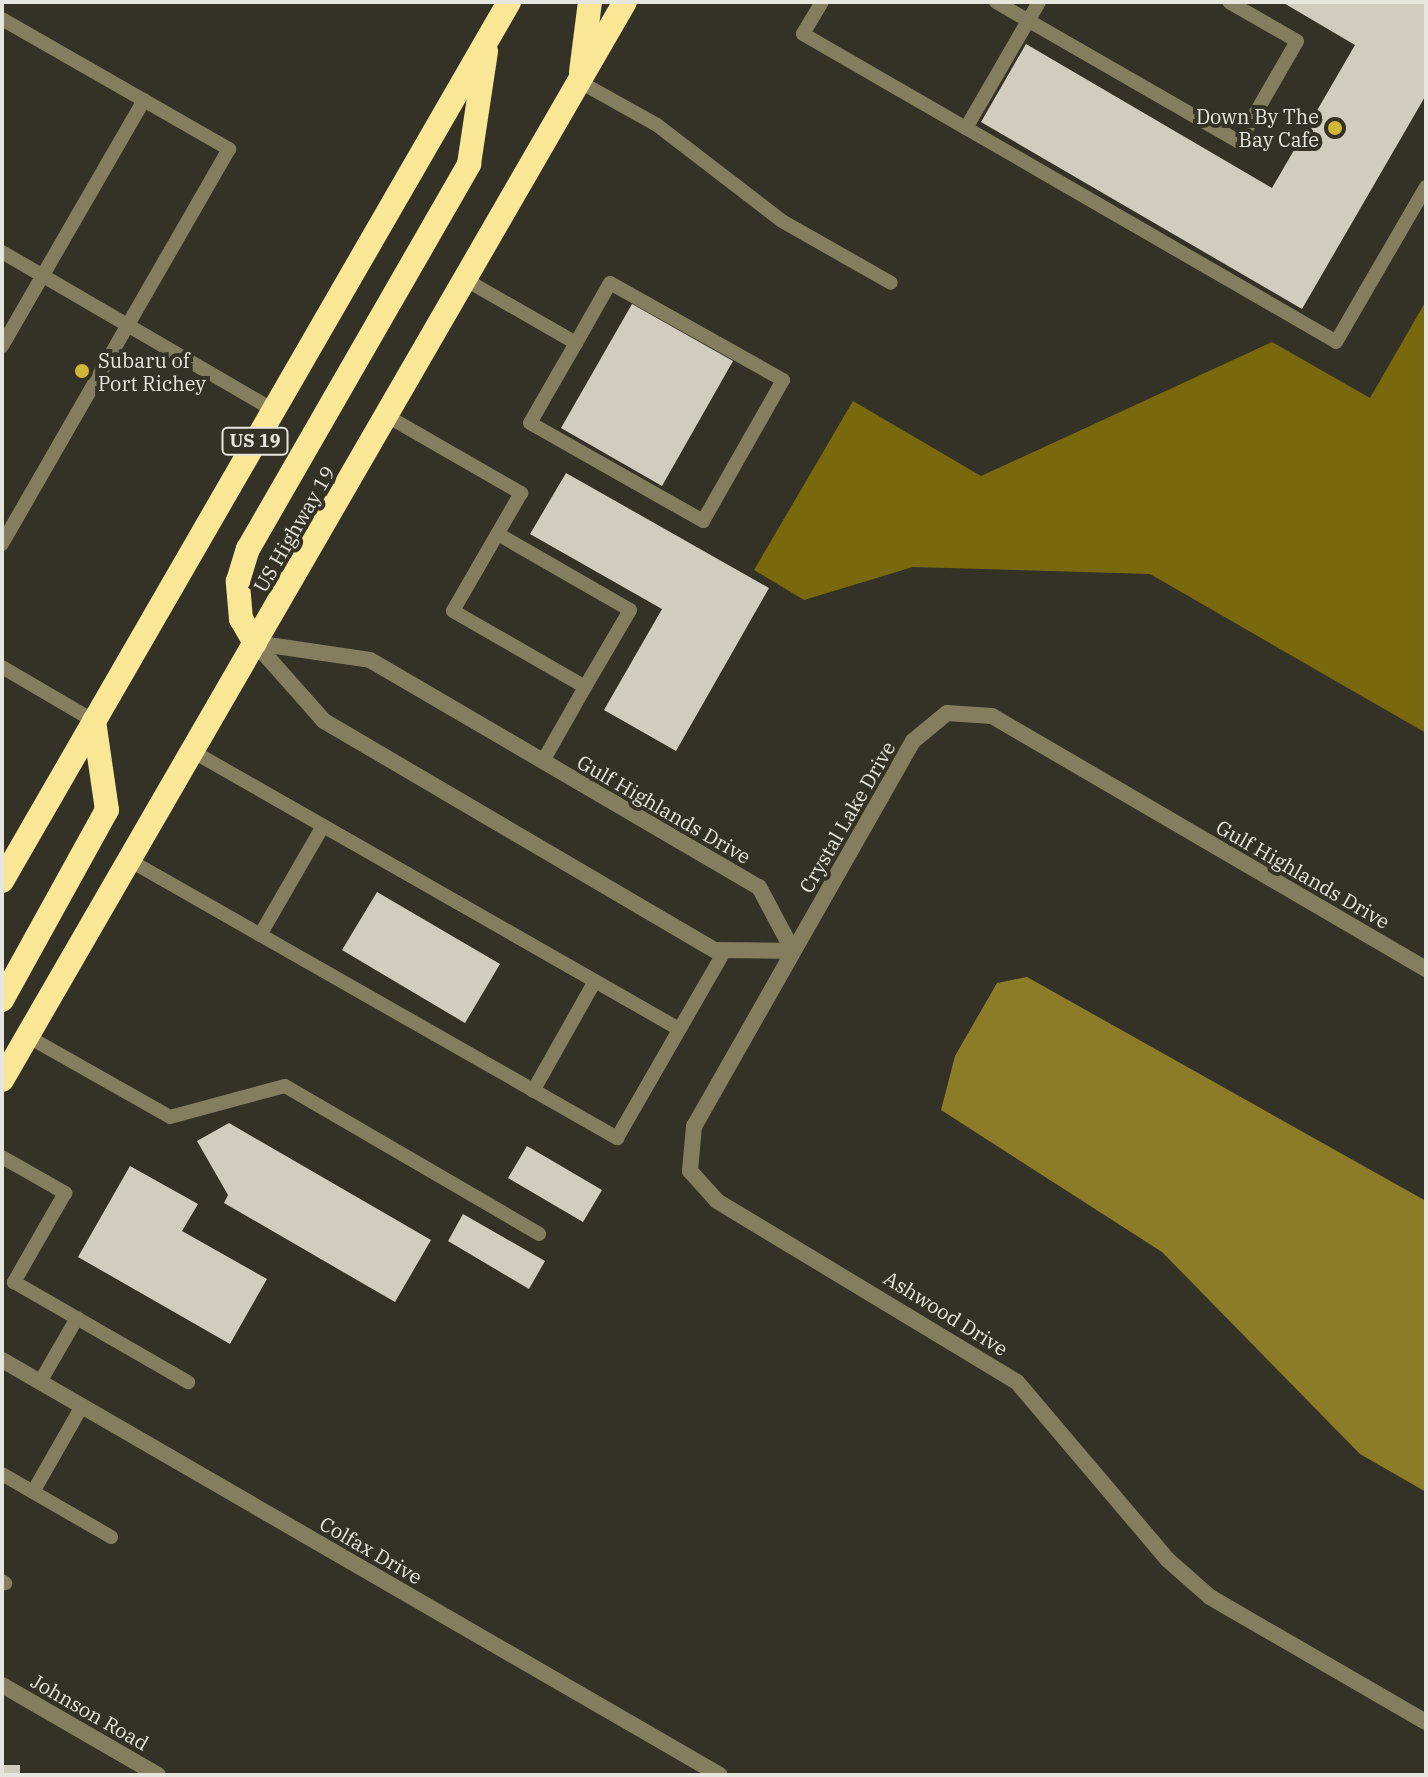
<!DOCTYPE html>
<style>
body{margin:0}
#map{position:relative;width:1428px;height:1777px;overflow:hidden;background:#343226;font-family:"IBM Plex Serif",serif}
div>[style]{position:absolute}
.forest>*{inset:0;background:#79680c}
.water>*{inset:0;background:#8c7b27}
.building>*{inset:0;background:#d0cdbf}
.lane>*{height:14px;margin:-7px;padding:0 7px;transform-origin:7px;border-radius:7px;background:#847e5e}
.street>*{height:16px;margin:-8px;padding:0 8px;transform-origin:8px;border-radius:8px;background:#847e5e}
.highway>*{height:24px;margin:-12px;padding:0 12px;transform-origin:12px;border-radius:12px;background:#f9e796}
.dots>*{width:22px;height:22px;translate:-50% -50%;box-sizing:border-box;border:4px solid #343226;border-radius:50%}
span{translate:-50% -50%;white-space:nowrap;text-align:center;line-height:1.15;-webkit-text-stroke:8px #343226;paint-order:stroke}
.shield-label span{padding:2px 6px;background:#343226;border:2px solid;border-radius:6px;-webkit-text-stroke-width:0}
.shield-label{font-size:18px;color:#e6e5de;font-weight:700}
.poi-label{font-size:20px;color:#e6e5de}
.right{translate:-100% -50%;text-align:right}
.left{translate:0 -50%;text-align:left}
.street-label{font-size:20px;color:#e6e5de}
.frame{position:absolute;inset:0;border:4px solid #e6e5de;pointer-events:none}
</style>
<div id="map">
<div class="forest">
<div style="clip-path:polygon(1426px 301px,1426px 733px,1150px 574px,913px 567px,804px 600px,754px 570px,853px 401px,981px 476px,1272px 342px,1370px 398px)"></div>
</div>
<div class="water">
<div style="clip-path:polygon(1027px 977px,1426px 1201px,1426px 1492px,1360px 1454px,1162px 1252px,941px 1110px,955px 1056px,997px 983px)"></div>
</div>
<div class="building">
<div style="clip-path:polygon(1282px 2px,1426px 2px,1426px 95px,1302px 309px,981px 122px,1026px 44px,1272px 188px,1355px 45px)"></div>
<div style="clip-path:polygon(632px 304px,733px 361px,662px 486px,561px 428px)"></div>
<div style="clip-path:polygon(566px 473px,769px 588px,676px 751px,604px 710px,662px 609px,530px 534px)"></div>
<div style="clip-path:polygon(377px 892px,500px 964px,465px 1023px,342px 950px)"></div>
<div style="clip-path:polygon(229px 1123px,431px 1240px,395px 1302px,224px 1203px,228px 1195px,197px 1141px)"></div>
<div style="clip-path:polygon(527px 1146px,602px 1190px,583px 1222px,508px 1178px)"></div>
<div style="clip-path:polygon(130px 1166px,198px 1204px,182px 1231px,267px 1279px,230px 1344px,78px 1257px)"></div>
<div style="clip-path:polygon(463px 1214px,545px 1261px,529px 1289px,448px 1241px)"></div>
<div style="clip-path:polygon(2px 1765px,20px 1765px,20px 1775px,2px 1775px)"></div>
</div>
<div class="lane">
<div style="left:822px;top:2px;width:37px;rotate:121deg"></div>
<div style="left:803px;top:34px;width:188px;rotate:30deg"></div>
<div style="left:966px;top:128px;width:146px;rotate:-59.9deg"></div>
<div style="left:996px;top:2px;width:280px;rotate:29.9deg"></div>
<div style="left:1239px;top:142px;width:116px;rotate:-60.1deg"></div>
<div style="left:1297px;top:41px;width:78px;rotate:-150.2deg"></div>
<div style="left:2px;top:19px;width:262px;rotate:29.8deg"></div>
<div style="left:229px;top:149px;width:456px;rotate:119.9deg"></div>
<div style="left:580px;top:82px;width:88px;rotate:29.2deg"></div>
<div style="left:657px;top:125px;width:158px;rotate:37.5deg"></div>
<div style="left:782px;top:221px;width:125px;rotate:29.6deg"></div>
<div style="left:966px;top:128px;width:427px;rotate:30deg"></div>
<div style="left:1336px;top:342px;width:179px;rotate:-59.9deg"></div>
<div style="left:2px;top:252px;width:314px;rotate:30.2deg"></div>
<div style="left:466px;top:280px;width:127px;rotate:29.8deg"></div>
<div style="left:576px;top:343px;width:92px;rotate:119.9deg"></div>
<div style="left:530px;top:423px;width:199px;rotate:29.5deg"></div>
<div style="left:703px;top:521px;width:162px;rotate:-60.4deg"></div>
<div style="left:783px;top:380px;width:198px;rotate:-150.7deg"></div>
<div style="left:610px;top:283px;width:69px;rotate:119.5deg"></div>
<div style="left:2px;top:346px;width:284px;rotate:-60deg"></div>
<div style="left:387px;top:416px;width:155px;rotate:29.9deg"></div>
<div style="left:521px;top:493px;width:136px;rotate:120deg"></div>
<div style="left:453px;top:611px;width:152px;rotate:29.9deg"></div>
<div style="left:585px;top:687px;width:89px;rotate:-59.7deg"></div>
<div style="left:630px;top:610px;width:152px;rotate:-150.1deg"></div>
<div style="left:2px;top:667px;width:107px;rotate:30.4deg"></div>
<div style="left:192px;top:751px;width:561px;rotate:29.72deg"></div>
<div style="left:543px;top:761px;width:85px;rotate:-60.4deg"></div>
<div style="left:129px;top:860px;width:562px;rotate:29.67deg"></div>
<div style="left:617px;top:1138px;width:217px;rotate:-60.1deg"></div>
<div style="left:260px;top:935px;width:126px;rotate:-60deg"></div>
<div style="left:27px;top:1036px;width:164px;rotate:29.5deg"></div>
<div style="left:170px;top:1117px;width:119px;rotate:-15.1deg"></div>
<div style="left:285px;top:1086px;width:294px;rotate:30.2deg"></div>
<div style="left:533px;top:1091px;width:126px;rotate:-60.6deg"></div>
<div style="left:2px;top:1157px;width:73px;rotate:29.7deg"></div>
<div style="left:65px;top:1193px;width:103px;rotate:119.8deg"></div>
<div style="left:14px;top:1282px;width:201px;rotate:29.9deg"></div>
<div style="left:40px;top:1382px;width:74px;rotate:-60deg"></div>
<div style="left:2px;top:1474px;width:126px;rotate:30deg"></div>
<div style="left:33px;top:1492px;width:99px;rotate:-60.3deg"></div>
<div style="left:2px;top:1581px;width:4px;rotate:34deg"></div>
</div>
<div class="street">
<div style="left:255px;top:643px;width:116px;rotate:8.4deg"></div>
<div style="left:370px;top:660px;width:450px;rotate:30.3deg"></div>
<div style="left:759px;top:887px;width:72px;rotate:62deg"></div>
<div style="left:255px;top:643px;width:104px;rotate:48.5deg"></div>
<div style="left:324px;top:721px;width:453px;rotate:30.4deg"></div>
<div style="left:715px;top:950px;width:78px;rotate:0.7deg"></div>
<div style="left:1426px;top:969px;width:502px;rotate:-149.76deg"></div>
<div style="left:992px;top:716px;width:45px;rotate:-176.2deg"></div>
<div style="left:947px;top:713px;width:44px;rotate:140.5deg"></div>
<div style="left:913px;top:741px;width:443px;rotate:119.6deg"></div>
<div style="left:694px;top:1126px;width:45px;rotate:95.1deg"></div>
<div style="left:690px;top:1171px;width:40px;rotate:48deg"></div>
<div style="left:717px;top:1201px;width:350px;rotate:31.1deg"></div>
<div style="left:1017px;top:1382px;width:233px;rotate:49.7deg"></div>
<div style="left:1168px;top:1560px;width:56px;rotate:41.4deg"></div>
<div style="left:1210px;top:1597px;width:250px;rotate:30.1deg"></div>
<div style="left:2px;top:1360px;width:829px;rotate:30.03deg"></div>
<div style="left:2px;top:1685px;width:180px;rotate:30deg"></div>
</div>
<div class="highway">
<div style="left:581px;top:72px;width:71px;rotate:-82.7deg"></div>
<div style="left:255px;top:643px;width:28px;rotate:-120deg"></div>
<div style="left:241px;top:619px;width:38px;rotate:-95deg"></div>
<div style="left:238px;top:581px;width:34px;rotate:-73deg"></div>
<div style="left:248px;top:549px;width:444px;rotate:-60.1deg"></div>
<div style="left:469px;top:164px;width:114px;rotate:-81.4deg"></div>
<div style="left:2px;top:881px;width:1015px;rotate:-60.02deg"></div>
<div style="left:2px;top:1000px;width:217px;rotate:-61.1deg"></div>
<div style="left:107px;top:810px;width:90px;rotate:-98.3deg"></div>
<div style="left:2px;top:1080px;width:1245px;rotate:-59.98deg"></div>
</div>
<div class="dots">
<div style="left:1335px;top:128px;background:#d1b736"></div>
<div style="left:82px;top:371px;background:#d1b736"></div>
</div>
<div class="shield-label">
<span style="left:255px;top:441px">US 19</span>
</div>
<div class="poi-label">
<span class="right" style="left:1319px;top:128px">Down By The<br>Bay Cafe</span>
<span class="left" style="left:98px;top:372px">Subaru of<br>Port Richey</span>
</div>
<div class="street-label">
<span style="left:294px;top:529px;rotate:-60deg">US Highway 19</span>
<span style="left:664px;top:809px;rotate:30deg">Gulf Highlands Drive</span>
<span style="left:847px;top:817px;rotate:-60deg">Crystal Lake Drive</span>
<span style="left:1303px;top:874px;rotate:30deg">Gulf Highlands Drive</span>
<span style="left:946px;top:1313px;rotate:32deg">Ashwood Drive</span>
<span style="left:371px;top:1550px;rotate:30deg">Colfax Drive</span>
<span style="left:90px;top:1712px;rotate:30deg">Johnson Road</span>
</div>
<div class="frame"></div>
</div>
